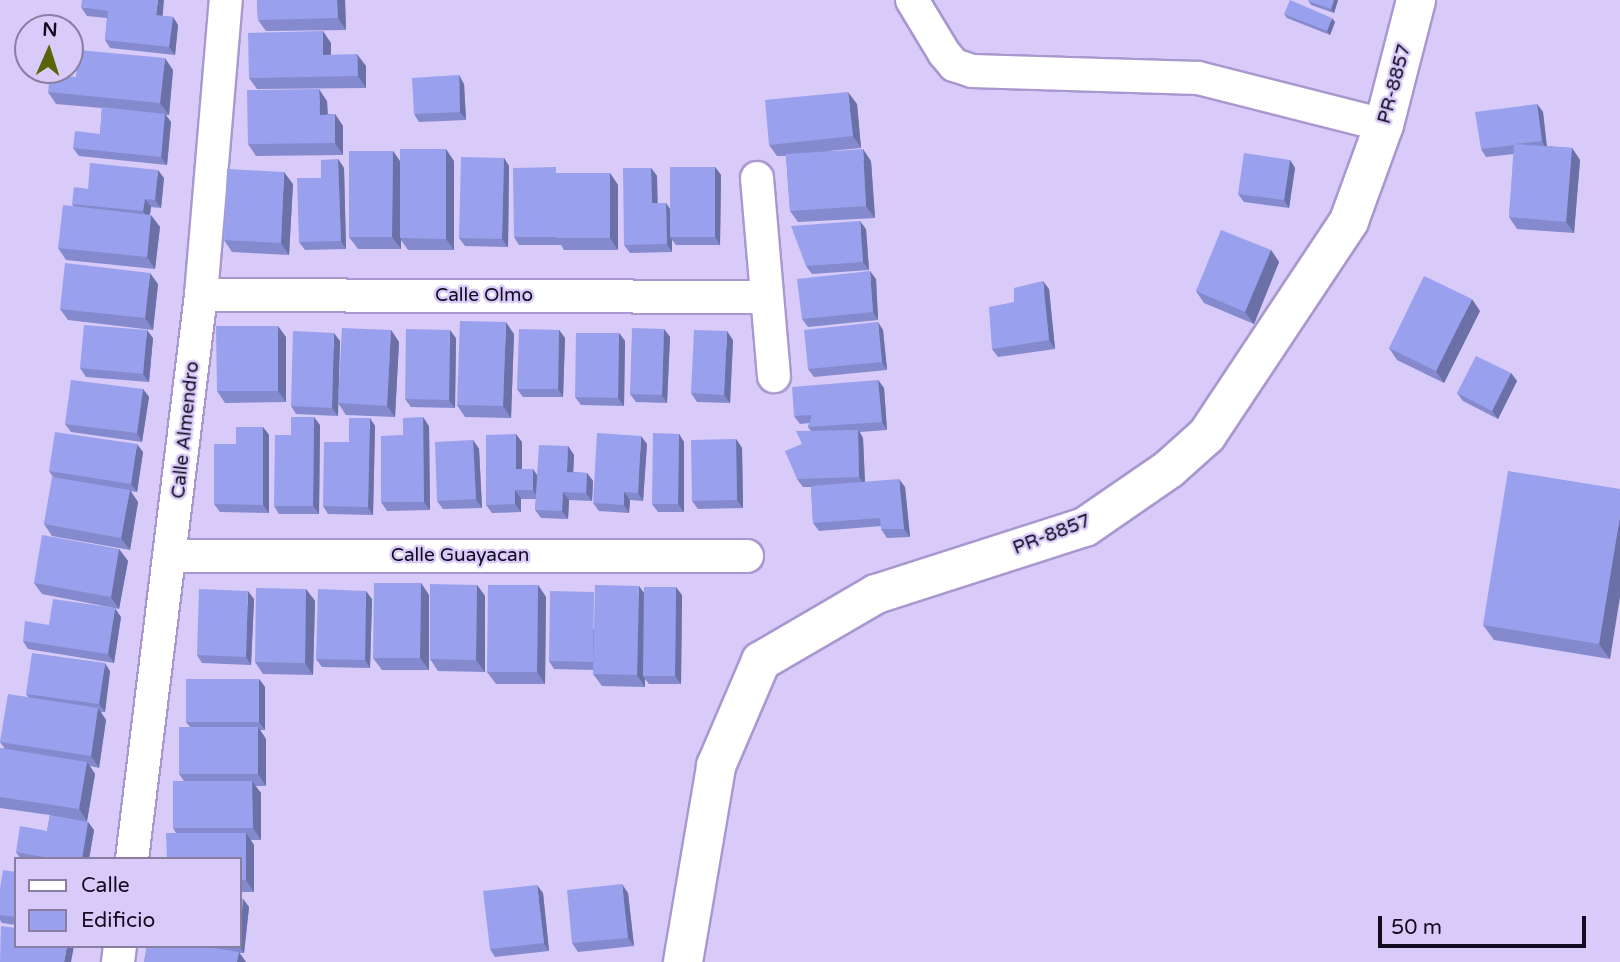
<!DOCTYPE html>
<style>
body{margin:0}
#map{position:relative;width:1620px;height:962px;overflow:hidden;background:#d8caf9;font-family:"Varela Round",sans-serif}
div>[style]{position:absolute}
.roads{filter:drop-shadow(2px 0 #a898cf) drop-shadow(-2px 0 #a898cf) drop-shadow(0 2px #a898cf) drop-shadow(0 -2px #a898cf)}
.minor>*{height:32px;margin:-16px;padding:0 16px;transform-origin:16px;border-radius:16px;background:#fff}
.tertiary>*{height:38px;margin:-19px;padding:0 19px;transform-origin:19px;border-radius:19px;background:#fff}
.wall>*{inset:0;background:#848acd}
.shaded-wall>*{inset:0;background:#6b71a7}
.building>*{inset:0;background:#99a1ee}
span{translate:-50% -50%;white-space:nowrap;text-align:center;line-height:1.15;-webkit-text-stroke:5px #d8caf9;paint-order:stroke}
.street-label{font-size:19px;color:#130c20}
.legend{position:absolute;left:14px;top:857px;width:228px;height:91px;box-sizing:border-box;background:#d8caf9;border:2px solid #897ea2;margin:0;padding:9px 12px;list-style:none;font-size:21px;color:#130c20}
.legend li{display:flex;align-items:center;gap:14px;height:35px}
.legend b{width:35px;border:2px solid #897ea2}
.north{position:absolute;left:14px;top:14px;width:70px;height:70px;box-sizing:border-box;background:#d8caf9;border:2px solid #897ea2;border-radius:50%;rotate:3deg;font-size:19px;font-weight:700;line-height:28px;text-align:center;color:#130c20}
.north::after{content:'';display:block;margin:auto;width:24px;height:32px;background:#576407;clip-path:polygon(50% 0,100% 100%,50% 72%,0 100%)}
.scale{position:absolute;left:1378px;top:916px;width:208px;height:32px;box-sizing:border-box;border:4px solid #130c20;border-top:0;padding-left:9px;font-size:21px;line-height:24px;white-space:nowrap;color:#130c20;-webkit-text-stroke:5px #d8caf9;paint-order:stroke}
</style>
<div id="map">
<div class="roads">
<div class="minor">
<div style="left:912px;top:0;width:62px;rotate:58.9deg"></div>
<div style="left:944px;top:53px;width:16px;rotate:50deg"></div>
<div style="left:954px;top:65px;width:19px;rotate:18deg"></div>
<div style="left:972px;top:71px;width:226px;rotate:1.8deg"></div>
<div style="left:1198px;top:78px;width:192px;rotate:14.2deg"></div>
<div style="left:757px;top:178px;width:199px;rotate:85.1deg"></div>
<div style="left:201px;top:295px;width:565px;rotate:0.2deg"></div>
<div style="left:173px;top:556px;width:574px"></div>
<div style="left:132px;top:859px;width:568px;rotate:-83.03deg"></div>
<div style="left:201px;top:295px;width:296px;rotate:-85.2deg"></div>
<div style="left:118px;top:962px;width:16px;rotate:-83deg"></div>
</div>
<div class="tertiary">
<div style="left:683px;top:962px;width:199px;rotate:-80.4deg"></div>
<div style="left:716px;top:766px;width:114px;rotate:-66.8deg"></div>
<div style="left:761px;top:661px;width:133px;rotate:-30.2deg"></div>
<div style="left:876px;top:594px;width:219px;rotate:-17.8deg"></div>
<div style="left:1085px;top:527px;width:102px;rotate:-34.6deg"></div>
<div style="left:1169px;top:469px;width:51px;rotate:-41.8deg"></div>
<div style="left:1207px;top:435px;width:257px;rotate:-56.4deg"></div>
<div style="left:1349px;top:221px;width:102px;rotate:-70deg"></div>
<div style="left:1384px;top:125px;width:129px;rotate:-75.6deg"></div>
</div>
</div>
<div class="wall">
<div style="clip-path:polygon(257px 0,345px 0,346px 30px,266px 31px,258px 20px)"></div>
<div style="clip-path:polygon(1308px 0,1338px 0,1334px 13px,1311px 5px)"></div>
<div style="clip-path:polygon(81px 7px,173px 17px,178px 25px,175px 55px,110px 48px,105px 40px,107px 18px,87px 16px)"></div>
<div style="clip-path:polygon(1284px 14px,1335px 22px,1330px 35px,1287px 18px)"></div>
<div style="clip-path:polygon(331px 43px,331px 55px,366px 66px,366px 88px,257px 89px,249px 78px)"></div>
<div style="clip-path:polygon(173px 70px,169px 115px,166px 115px,171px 122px,167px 165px,79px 156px,73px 148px,100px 134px,102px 108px,56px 104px,48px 92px,76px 77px)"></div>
<div style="clip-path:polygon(464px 84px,466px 120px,419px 122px,414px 114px)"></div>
<div style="clip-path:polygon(327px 101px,328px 114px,335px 114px,343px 126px,343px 155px,256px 156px,248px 144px)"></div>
<div style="clip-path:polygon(857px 104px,861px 148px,828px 151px,871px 161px,875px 218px,798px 222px,790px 211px,786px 156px,777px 156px,769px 145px)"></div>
<div style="clip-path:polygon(1537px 104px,1543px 112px,1547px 146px,1572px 148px,1580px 160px,1574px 233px,1517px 229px,1509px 217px,1514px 154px,1486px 157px,1481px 149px)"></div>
<div style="clip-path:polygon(393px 151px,400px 161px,454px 161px,454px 250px,408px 250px,401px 240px,401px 249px,358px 249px,349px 237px)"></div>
<div style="clip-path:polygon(504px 158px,509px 166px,508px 247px,465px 246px,459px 238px)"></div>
<div style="clip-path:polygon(338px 159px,344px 168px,346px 249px,305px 250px,299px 242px,321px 178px)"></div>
<div style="clip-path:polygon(1290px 160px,1295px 168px,1289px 208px,1244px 202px,1238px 194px)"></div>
<div style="clip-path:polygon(715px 167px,721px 175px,720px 245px,676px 245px,672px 240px,672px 252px,630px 253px,624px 245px,651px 168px,657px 176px,657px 203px,666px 203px,670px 209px)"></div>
<div style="clip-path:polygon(560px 173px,610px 173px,618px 185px,618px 250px,564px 250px,561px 245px,519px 245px,514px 237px)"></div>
<div style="clip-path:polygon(164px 178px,161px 208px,151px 207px,150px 215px,160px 227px,155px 269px,66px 260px,58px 248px,74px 207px,72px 204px,88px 189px)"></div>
<div style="clip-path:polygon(293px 184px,289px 255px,232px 252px,224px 240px)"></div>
<div style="clip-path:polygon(866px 229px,869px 270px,812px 274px,806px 266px)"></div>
<div style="clip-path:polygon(1271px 250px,1279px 262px,1254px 324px,1204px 303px,1196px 291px)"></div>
<div style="clip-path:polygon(876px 279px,878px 320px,808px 327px,802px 319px)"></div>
<div style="clip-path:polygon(158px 284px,153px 330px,68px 320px,60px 309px)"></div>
<div style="clip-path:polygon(1049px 289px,1055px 349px,998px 357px,992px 349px,1014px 302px)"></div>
<div style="clip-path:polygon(1480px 311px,1444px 383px,1397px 360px,1389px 348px)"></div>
<div style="clip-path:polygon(664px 329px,670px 337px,667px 403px,636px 402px,630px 394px)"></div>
<div style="clip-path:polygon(391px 330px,399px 342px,395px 417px,346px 415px,338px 403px,338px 416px,296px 414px,291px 406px,340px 341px,338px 393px)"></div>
<div style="clip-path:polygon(559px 330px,565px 338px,563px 397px,523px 397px,517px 389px)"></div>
<div style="clip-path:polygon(883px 330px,887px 370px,814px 377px,808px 369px)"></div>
<div style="clip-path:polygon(619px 333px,625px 341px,624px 406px,581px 405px,575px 397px)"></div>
<div style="clip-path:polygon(514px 334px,511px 418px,465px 417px,457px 405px)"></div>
<div style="clip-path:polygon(286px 337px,286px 402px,225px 403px,217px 391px)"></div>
<div style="clip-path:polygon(153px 338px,149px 382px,86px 377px,80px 368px)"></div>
<div style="clip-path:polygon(456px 338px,455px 408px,411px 407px,405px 399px)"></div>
<div style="clip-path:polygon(733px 340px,730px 403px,697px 402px,691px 393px)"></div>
<div style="clip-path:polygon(1511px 373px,1517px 381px,1498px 419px,1463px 401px,1457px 393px)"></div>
<div style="clip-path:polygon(878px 380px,884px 388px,887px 430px,860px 432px,863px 438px,865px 482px,905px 487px,910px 537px,887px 538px,881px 529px,881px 526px,819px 531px,813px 523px,811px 487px,803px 487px,797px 479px,802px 444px,811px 431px,808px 427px,809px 423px,800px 424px,794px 416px)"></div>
<div style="clip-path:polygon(143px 389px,149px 397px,142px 442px,71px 432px,65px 424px)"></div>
<div style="clip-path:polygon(320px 425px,319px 514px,279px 514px,274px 506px,291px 435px)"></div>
<div style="clip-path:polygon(375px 426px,373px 515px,328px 514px,323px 506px,349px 442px)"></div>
<div style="clip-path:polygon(429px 426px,430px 510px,387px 511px,381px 502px,403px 435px)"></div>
<div style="clip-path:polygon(263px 427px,269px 435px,269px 513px,220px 512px,214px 504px,236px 444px)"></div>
<div style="clip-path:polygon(679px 434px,684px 442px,684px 512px,658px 512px,652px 504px)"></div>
<div style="clip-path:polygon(736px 439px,742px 448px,743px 508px,698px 509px,692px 501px)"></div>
<div style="clip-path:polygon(473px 440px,479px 449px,482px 508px,443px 509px,437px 501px)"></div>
<div style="clip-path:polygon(522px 442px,522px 469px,533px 469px,537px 475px,568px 446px,574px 455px,573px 472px,587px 473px,593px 481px,592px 501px,569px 500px,568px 519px,541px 518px,535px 510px,536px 499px,521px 499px,521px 512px,492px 513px,486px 505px)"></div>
<div style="clip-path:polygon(647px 444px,643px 501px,630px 500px,629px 513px,599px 511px,593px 503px)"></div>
<div style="clip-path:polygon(143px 452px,137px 492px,130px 491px,138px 502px,130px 550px,52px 536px,44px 524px,53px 477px,49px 471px)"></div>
<div style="clip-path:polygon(1620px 489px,1610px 659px,1494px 640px,1483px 625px)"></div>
<div style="clip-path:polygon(119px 549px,128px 561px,119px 609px,42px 594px,34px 583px)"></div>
<div style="clip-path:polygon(421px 583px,429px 595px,429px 670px,382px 670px,373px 658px)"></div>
<div style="clip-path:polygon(477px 585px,485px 596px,485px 672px,438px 671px,430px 659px)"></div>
<div style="clip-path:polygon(538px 585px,546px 597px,545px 684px,496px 684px,487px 672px)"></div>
<div style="clip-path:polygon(306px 589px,315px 601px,313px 675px,263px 674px,255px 662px)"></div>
<div style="clip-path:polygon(644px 593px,682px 595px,681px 684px,649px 684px,645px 679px,645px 687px,602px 686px,593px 674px,594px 670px,554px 669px,549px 661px)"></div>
<div style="clip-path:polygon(254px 599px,251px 665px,202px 663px,197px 655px)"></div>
<div style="clip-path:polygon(372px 599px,370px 668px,322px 667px,316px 659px)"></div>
<div style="clip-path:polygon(121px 617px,114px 663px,28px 649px,23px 641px,49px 625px)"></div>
<div style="clip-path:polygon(110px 671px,105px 712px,101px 712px,106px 720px,99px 768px,90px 766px,95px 774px,87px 821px,94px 830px,89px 859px,21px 859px,16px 852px,47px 831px,50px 815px,0 808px,0 748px,5px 749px,0 742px,29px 698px,26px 694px)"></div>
<div style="clip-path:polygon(259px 679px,265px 687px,265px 730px,260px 730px,266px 739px,266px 786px,255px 786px,261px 793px,261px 840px,251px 840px,254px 845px,254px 892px,240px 892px,240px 859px,176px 833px,173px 828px,184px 781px,179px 774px,190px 727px,186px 722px)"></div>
<div style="clip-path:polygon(16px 872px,16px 925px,2px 923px,0 920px,0 889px)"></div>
<div style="clip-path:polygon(543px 893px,549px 951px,495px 957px,490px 949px)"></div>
<div style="clip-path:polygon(628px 893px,634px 946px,578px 952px,572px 943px)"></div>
<div style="clip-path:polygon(243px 899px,249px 907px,244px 953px,239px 953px,246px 962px,144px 962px,147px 946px,240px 946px)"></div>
</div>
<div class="shaded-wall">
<div style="clip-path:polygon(158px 0,164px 0,162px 23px,156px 15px)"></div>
<div style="clip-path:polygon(337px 0,345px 0,346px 30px,338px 18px)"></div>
<div style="clip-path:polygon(1334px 0,1338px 0,1334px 13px,1331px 9px)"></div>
<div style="clip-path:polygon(173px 17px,178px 25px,175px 55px,169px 47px)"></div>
<div style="clip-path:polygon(1332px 18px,1335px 22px,1330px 35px,1327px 31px)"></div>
<div style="clip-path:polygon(323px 31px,331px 43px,331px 67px,323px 55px)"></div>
<div style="clip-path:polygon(357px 54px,366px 66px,366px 88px,358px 76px)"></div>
<div style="clip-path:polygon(165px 58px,173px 70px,169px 115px,160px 103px)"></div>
<div style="clip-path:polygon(459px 75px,464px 84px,466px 120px,460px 112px)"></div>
<div style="clip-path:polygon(319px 89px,327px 101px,328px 126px,320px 115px)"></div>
<div style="clip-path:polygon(848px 92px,857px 104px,861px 148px,853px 136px)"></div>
<div style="clip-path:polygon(1537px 104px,1543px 112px,1547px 150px,1542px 141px)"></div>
<div style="clip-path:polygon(165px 114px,171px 122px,167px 165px,161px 157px)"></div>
<div style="clip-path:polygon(335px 114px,343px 126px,343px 155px,335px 143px)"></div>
<div style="clip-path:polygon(1572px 148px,1580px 160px,1574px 233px,1566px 222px)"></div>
<div style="clip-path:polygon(446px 149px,454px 161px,454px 250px,446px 239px)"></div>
<div style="clip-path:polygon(863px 149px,871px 161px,875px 218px,866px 206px)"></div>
<div style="clip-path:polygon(393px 151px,401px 163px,401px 249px,392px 237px)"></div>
<div style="clip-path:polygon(504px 158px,509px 166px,508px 247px,502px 239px)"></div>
<div style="clip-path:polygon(338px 159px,344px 168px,346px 249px,341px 241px)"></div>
<div style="clip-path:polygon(1290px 160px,1295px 168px,1289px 208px,1284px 200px)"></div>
<div style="clip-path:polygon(715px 167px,721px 175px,720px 245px,715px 237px)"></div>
<div style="clip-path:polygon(651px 168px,657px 176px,658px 211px,652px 203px)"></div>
<div style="clip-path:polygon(158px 170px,164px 178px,161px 208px,155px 200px)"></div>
<div style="clip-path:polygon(284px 172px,293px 184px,289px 255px,281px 243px)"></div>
<div style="clip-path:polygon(610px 173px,618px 185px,618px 250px,610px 238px)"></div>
<div style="clip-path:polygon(145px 199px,151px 207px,149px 219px,143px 211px)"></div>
<div style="clip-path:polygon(666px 203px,671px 211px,670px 237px,672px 240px,672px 252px,667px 244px)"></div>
<div style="clip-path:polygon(151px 215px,160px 227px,155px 269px,147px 257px)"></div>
<div style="clip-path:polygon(860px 221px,866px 229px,869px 270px,863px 262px)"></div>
<div style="clip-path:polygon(1271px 250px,1279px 262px,1254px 324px,1245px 312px)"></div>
<div style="clip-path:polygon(870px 271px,876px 279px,878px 320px,873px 312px)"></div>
<div style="clip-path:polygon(150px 273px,158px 284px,153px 330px,145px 318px)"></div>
<div style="clip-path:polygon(1043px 281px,1049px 289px,1055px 349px,1049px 340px)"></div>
<div style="clip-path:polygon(1472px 299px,1480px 311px,1444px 383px,1436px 371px)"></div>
<div style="clip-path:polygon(506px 322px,514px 334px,511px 418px,503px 406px)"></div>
<div style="clip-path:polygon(878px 322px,883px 330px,887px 370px,882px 362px)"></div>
<div style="clip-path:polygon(278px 326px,286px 337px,286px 402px,278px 391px)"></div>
<div style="clip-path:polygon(664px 329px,670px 337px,667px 403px,662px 395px)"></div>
<div style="clip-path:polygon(147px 330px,153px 338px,149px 382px,143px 374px)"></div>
<div style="clip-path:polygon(391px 330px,399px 342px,395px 417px,387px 406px)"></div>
<div style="clip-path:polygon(450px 330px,456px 338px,455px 408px,449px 400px)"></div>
<div style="clip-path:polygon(559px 330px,565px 338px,563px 397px,558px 389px)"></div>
<div style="clip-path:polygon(727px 331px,733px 340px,730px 403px,724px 395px)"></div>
<div style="clip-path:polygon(334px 333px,340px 341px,338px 416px,332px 408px)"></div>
<div style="clip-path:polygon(619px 333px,625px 341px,624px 406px,618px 398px)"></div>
<div style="clip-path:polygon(1511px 373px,1517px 381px,1498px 419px,1492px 411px)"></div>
<div style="clip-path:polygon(878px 380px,884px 388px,887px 430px,882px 422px)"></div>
<div style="clip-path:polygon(143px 389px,149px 397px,142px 442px,137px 433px)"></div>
<div style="clip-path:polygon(314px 417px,320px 425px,319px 514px,313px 506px)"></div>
<div style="clip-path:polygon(423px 417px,429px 426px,430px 510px,424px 502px)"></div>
<div style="clip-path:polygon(370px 418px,375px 426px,373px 515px,368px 507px)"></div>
<div style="clip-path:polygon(263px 427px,269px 435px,269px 513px,263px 505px)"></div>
<div style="clip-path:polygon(858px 430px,863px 438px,865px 485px,859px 477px)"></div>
<div style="clip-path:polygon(516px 434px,522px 442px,522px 477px,516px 469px)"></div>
<div style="clip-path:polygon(679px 434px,684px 442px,684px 512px,678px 504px)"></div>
<div style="clip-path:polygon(641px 436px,647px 444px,643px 501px,638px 493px)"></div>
<div style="clip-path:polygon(736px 439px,742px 448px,743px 508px,737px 500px)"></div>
<div style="clip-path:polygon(473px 440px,479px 449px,482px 508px,476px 499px)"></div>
<div style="clip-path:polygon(137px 444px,143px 452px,137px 492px,131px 484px)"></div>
<div style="clip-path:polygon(568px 446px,574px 455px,573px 480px,567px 472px)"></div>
<div style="clip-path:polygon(533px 469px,538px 477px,539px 499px,533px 490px)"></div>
<div style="clip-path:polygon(587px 473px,593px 481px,592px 501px,586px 493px)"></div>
<div style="clip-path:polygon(899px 479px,905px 487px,910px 537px,904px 529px)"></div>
<div style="clip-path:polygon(130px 490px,138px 502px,130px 550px,121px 538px)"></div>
<div style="clip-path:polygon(515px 490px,521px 499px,521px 512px,515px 504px)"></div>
<div style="clip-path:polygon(563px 492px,569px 500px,568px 519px,562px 511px)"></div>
<div style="clip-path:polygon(624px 492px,630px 500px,629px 513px,624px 505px)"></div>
<div style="clip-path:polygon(1620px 516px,1620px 597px,1610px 659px,1599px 644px)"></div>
<div style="clip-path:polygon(119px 549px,128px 561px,119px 609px,111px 597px)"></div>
<div style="clip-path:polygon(421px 583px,429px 595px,429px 670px,420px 658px)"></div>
<div style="clip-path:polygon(477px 585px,485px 596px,485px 672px,476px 660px)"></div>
<div style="clip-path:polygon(538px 585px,546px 597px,545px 684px,537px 672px)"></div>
<div style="clip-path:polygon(639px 586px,647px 597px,643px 676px,645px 679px,645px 687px,637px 675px)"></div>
<div style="clip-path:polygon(676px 587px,682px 595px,681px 684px,675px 676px)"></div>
<div style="clip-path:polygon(306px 589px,315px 601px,313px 675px,305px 663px)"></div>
<div style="clip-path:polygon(248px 591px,254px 599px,251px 665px,246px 657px)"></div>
<div style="clip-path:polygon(366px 591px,372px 599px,370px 668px,365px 660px)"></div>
<div style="clip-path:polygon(115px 608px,121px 617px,114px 663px,108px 654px)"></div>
<div style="clip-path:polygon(105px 663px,110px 671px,105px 712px,99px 704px)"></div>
<div style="clip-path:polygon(259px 679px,265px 687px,265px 730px,259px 722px)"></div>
<div style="clip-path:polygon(98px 708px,106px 720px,99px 768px,91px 756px)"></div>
<div style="clip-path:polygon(258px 727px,266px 739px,266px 786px,258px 774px)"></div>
<div style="clip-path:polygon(87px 762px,95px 774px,87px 821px,79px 809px)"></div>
<div style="clip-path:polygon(252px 781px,261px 793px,261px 840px,253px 828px)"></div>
<div style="clip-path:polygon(88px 822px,94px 830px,89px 859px,82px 859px)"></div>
<div style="clip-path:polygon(246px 833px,254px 845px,254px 892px,246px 880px)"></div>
<div style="clip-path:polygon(622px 884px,628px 893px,634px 946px,628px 938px)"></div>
<div style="clip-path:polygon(537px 885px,543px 893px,549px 951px,544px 943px)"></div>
<div style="clip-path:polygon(243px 899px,249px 907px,244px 953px,239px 946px)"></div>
<div style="clip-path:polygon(67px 946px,74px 946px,71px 962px,64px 962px)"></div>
<div style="clip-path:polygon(239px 952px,246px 962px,237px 962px)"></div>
</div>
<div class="building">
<div style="clip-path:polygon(82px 0,158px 0,156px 15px,173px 17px,169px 47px,105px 40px,108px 11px,81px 7px)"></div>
<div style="clip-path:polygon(257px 0,337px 0,338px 18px,258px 20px)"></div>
<div style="clip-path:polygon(1290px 0,1332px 18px,1327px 31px,1284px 14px)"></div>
<div style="clip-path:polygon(1308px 0,1334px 0,1331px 9px,1308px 1px)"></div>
<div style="clip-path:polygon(323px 31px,323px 55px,357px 54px,358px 76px,249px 78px,248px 33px)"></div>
<div style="clip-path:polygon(78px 50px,165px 58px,160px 103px,48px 92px,50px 75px,76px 77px)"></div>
<div style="clip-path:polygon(459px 75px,460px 112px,414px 114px,412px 78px)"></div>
<div style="clip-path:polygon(319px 89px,320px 115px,335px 114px,335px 143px,248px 144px,247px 90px)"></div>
<div style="clip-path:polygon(848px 92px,853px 136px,769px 145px,765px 100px)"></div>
<div style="clip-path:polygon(1537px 104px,1542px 141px,1514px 144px,1514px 145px,1481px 149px,1475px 112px)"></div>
<div style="clip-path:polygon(102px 107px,165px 114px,161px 157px,73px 148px,75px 131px,100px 134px)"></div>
<div style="clip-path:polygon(1514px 144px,1572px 148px,1566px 222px,1509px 217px)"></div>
<div style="clip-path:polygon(400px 149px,446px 149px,446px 239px,400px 238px)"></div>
<div style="clip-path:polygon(863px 149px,866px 206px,790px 211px,786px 154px)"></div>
<div style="clip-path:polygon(349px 151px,393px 151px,392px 237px,349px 237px)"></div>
<div style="clip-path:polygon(1244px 153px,1290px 160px,1284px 200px,1238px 194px)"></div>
<div style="clip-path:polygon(461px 157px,504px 158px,502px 239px,459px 238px)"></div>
<div style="clip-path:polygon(338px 159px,341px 241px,299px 242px,297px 178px,321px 178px,321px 160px)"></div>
<div style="clip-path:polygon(90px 163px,158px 170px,155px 200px,145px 199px,143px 211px,72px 204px,74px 187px,88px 189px)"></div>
<div style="clip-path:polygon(556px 167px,556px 237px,514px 237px,513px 168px)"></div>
<div style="clip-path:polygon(670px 167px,715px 167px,715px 237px,670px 237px)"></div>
<div style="clip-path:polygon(623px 168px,651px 168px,652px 203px,666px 203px,667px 244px,624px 245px)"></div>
<div style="clip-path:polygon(227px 169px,284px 172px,281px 243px,224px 240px)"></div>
<div style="clip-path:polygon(556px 173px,610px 173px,610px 238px,556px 238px)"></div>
<div style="clip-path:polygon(63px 205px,151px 215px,147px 257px,58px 248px)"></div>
<div style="clip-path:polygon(860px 221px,863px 262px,806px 266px,791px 226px)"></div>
<div style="clip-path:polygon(1221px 230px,1271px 250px,1245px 312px,1196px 291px)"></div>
<div style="clip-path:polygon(65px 263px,150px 273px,145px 318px,60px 309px)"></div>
<div style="clip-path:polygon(870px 271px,873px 312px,802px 319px,797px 279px)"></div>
<div style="clip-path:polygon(1424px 276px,1472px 299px,1436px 371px,1389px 348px)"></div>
<div style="clip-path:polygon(1043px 281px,1049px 340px,992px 349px,989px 307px,1014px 302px,1014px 288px)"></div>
<div style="clip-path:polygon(460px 321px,506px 322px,503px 406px,457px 405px)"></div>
<div style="clip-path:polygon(878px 322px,882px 362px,808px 369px,804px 330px)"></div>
<div style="clip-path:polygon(84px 325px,147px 330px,143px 374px,80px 368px)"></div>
<div style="clip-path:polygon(216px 326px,278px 326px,278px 391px,217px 391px)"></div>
<div style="clip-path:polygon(342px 328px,391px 330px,387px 406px,338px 403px)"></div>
<div style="clip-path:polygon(632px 328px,664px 329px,662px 395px,630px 394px)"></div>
<div style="clip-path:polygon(406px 329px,450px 330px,449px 400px,405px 399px)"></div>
<div style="clip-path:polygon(519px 329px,559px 330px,558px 389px,517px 389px)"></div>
<div style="clip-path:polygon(694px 330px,727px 331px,724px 395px,691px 393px)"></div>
<div style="clip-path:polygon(293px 331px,334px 333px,332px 408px,291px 406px)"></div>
<div style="clip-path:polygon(576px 333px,619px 333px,618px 398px,575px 397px)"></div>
<div style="clip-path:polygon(1476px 356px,1511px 373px,1492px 411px,1457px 393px)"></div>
<div style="clip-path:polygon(71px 380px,143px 389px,137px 433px,65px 424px)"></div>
<div style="clip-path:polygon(878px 380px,882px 422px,808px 427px,812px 415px,794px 416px,792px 387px)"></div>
<div style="clip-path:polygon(291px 417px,314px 417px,313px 506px,274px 506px,275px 435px,291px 435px)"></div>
<div style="clip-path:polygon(423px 417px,424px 502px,381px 502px,381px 436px,403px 435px,403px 418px)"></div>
<div style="clip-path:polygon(349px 418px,370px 418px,368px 507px,323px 506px,324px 442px,349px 442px)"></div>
<div style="clip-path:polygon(236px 427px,263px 427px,263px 505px,214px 504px,214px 444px,236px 444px)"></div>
<div style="clip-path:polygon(858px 430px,859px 477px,797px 479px,785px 451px,802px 444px,796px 431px)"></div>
<div style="clip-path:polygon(55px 432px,137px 444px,131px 484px,49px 471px)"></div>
<div style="clip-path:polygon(597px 433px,641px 436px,638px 493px,624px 492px,624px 505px,593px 503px)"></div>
<div style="clip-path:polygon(653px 433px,679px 434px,678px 504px,652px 504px)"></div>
<div style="clip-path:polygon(516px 434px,516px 469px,533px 469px,533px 490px,515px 490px,515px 504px,486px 505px,486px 435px)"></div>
<div style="clip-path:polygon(736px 439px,737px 500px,692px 501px,691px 440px)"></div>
<div style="clip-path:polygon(473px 440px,476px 499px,437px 501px,435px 442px)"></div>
<div style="clip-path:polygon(539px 445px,568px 446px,567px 472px,587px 473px,586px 493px,563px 492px,562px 511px,535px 510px)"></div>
<div style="clip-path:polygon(1508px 471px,1620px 489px,1620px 516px,1599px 644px,1483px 625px)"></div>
<div style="clip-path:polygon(52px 477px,130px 490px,121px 538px,44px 524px)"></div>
<div style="clip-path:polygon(899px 479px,904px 529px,881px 529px,880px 518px,813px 523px,811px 486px)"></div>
<div style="clip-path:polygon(42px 535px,119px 549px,111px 597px,34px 583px)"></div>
<div style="clip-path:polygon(374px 583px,421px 583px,420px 658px,373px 658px)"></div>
<div style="clip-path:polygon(430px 584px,477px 585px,476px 660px,430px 659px)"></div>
<div style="clip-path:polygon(488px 585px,538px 585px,537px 672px,487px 672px)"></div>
<div style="clip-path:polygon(595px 585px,639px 586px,637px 675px,593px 674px)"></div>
<div style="clip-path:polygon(644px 587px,676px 587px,675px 676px,643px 676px)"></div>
<div style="clip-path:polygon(256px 588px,306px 589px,305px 663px,255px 662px)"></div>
<div style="clip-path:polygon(199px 589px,248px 591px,246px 657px,197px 655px)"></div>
<div style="clip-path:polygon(318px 589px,366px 591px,365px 660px,316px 659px)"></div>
<div style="clip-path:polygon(550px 591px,594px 592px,593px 662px,549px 661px)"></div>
<div style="clip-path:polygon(53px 599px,115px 608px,108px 654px,23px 641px,25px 621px,49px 625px)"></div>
<div style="clip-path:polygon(32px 653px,105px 663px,99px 704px,26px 694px)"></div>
<div style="clip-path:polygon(186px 679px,259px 679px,259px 722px,186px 722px)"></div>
<div style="clip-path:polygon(8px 694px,98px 708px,91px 756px,0 742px)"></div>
<div style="clip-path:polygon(179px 727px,258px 727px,258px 774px,179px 774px)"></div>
<div style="clip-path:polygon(0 748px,87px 762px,79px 809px,0 797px)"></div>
<div style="clip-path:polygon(173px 781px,252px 781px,253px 828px,173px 828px)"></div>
<div style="clip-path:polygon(50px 815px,88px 822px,82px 859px,55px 859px,16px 852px,20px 826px,47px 831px)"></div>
<div style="clip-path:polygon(166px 833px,246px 833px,246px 880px,240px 880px,240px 859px,167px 859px)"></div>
<div style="clip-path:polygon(3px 870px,16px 872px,16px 917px,0 915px,0 889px)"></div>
<div style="clip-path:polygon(622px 884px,628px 938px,572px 943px,567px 890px)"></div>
<div style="clip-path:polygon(537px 885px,544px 943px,490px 949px,483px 891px)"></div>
<div style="clip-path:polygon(240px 899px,243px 899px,240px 934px)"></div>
<div style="clip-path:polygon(1px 926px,16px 928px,16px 946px,67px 946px,64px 962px,0 962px)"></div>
<div style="clip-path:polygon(147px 946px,200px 946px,239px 952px,237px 962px,144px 962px)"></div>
</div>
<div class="street-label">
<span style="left:1395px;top:84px;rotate:-75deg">PR-8857</span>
<span style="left:484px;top:296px">Calle Olmo</span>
<span style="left:186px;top:430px;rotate:-84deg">Calle Almendro</span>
<span style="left:1052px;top:535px;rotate:-21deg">PR-8857</span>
<span style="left:460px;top:556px">Calle Guayacan</span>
</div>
<ul class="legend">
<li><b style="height:9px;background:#fff"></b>Calle</li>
<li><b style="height:19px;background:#99a1ee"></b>Edificio</li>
</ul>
<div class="north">N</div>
<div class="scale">50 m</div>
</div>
